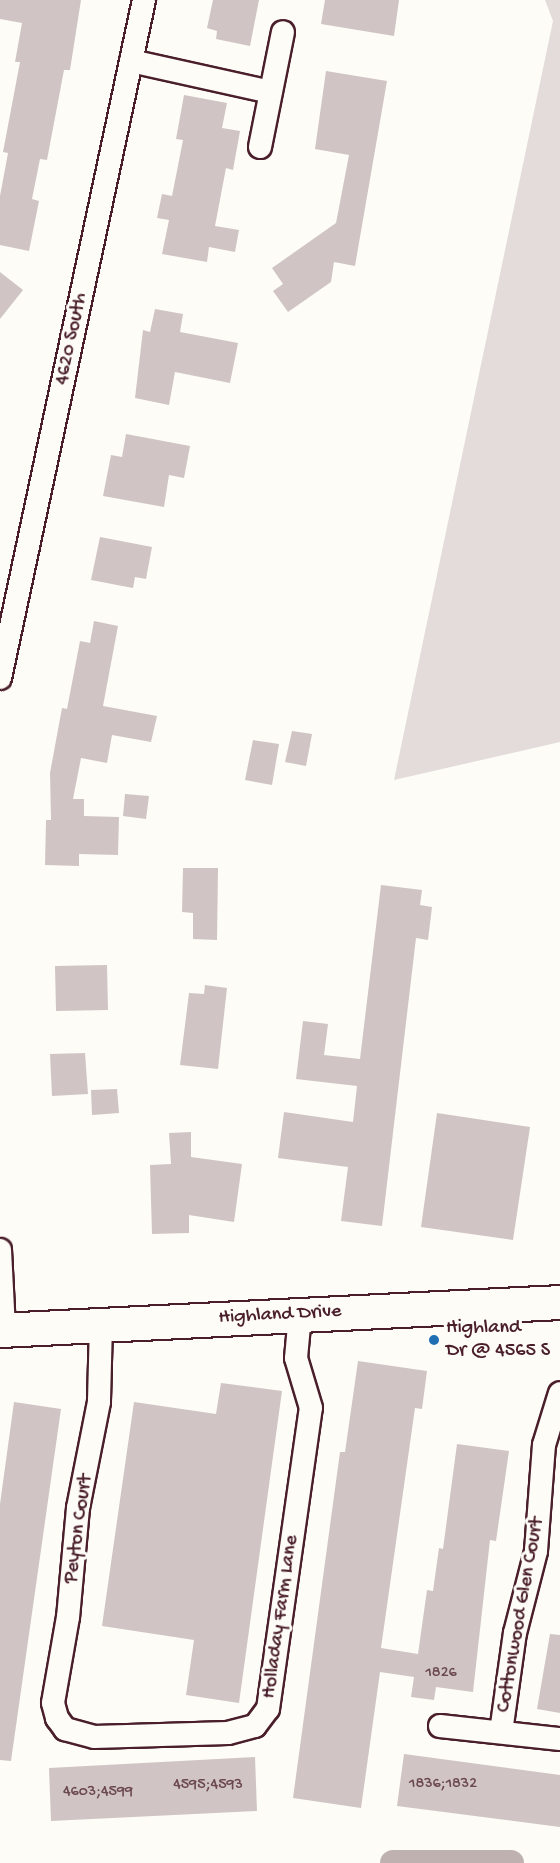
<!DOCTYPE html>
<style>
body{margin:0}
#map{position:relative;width:560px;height:1863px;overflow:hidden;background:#fdfcf7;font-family:"Gochi Hand",sans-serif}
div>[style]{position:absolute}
.green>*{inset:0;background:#e3dcda}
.canal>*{height:26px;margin:-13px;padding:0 13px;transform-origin:13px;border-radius:13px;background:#c0b1b1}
.building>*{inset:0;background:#d0c5c4}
.roads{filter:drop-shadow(2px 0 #4a1f2b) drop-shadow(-2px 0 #4a1f2b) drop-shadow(0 2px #4a1f2b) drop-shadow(0 -2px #4a1f2b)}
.street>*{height:22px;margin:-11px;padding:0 11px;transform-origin:11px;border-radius:11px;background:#fdfcf7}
.secondary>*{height:33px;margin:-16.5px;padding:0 16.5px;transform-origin:16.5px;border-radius:16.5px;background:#fdfcf7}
.dots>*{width:16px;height:16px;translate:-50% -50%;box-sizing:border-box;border:3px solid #fdfcf7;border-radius:50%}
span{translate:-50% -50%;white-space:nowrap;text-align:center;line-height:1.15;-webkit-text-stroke:6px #fdfcf7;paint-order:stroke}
.number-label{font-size:16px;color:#6c4851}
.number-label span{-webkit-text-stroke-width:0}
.street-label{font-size:20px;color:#4a1f2b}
.poi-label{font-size:20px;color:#4a1f2b}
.left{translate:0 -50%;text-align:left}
</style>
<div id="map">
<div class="green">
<div style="clip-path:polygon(545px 0,560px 0,560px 742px,394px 780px,553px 21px)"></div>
</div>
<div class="canal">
<div style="left:393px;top:1863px;width:118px"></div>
</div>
<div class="building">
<div style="clip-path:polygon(0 0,81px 0,70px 70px,64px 70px,47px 160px,40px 159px,32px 199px,39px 201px,29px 251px,0 245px,0 196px,8px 153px,3px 152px,20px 62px,15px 62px,22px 23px,0 19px)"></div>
<div style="clip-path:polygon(213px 0,259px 0,250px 46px,216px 39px,217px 31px,207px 28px)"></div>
<div style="clip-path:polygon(325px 0,399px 0,394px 36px,321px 24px)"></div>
<div style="clip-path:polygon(326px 71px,387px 81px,355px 266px,334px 262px,331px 282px,288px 312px,273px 291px,283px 284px,272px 268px,336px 223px,349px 155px,315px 149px)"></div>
<div style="clip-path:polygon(184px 95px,227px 103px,222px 128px,240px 131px,233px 170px,226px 168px,215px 226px,239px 230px,235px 252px,209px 247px,207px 262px,162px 254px,169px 220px,157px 218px,162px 194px,172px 196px,183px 140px,176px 139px)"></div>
<div style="clip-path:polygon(0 272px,23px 290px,0 319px)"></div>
<div style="clip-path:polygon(155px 309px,183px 314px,180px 332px,238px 343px,230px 383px,175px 372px,169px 405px,135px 398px,143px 330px,150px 332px)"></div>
<div style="clip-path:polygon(126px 434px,190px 446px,184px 478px,169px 475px,164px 507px,103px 496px,111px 455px,122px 457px)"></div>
<div style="clip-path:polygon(100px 537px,152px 547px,146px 579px,135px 577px,133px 588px,91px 580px)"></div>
<div style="clip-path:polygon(94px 621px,118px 626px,103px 706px,157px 716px,151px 742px,112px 735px,107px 763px,81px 758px,73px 799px,84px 799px,84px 816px,119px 817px,118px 855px,79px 854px,79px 866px,45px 865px,46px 820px,51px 820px,50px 773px,62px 708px,67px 709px,80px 641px,90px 643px)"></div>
<div style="clip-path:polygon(292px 731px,312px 734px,306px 766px,285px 762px)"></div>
<div style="clip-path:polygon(253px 740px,279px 744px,272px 785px,245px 780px)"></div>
<div style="clip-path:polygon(125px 794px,149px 796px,146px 819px,123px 816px)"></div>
<div style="clip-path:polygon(183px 868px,218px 868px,217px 940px,193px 939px,193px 913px,182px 912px)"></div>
<div style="clip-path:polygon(381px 885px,422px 890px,420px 905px,432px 907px,428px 940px,416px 938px,382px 1226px,341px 1221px,348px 1167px,278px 1158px,284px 1112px,353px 1122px,357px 1086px,296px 1079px,303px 1021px,328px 1024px,324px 1055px,360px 1059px)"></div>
<div style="clip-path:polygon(107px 965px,108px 1010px,56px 1011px,55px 966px)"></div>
<div style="clip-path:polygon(205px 985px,227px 988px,218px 1069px,180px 1065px,189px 993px,204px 994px)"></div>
<div style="clip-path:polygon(85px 1053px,88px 1094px,52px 1096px,50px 1054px)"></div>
<div style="clip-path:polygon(117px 1089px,119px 1113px,92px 1115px,91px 1090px)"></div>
<div style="clip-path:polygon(437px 1113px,530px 1127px,513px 1240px,421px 1227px)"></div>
<div style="clip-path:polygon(191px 1132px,191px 1157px,242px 1164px,234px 1222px,189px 1215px,189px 1233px,152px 1234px,150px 1165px,171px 1164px,169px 1133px)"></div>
<div style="clip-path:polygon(358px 1361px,427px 1371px,422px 1409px,415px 1408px,381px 1648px,418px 1654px,427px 1590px,433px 1591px,439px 1548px,443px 1549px,457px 1444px,509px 1451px,496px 1541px,490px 1540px,473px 1692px,436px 1687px,434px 1700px,411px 1697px,414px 1677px,380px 1672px,361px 1808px,293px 1798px,340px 1452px,345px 1452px)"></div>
<div style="clip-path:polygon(221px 1383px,282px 1391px,239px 1703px,186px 1695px,194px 1640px,102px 1626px,134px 1402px,216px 1414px)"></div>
<div style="clip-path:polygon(14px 1402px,61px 1409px,11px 1761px,0 1760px,0 1504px)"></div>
<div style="clip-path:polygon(550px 1634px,560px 1635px,560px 1713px,537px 1709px)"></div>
<div style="clip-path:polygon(404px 1754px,560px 1775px,560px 1827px,397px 1806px)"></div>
<div style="clip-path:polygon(255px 1757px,257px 1811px,51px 1821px,49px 1768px)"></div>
</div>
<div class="roads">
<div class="street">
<div style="left:131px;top:61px;width:143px;rotate:12.5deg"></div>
<div style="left:260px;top:147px;width:117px;rotate:-78.7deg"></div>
<div style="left:0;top:678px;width:693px;rotate:-78.01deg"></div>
<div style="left:0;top:1250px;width:80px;rotate:87.1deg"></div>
<div style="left:101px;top:1324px;width:78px;rotate:91.5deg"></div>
<div style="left:99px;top:1402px;width:108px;rotate:101.2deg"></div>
<div style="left:78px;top:1508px;width:109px;rotate:95.2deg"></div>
<div style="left:68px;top:1617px;width:87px;rotate:99.9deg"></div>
<div style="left:53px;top:1703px;width:16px;rotate:75deg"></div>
<div style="left:57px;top:1718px;width:14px;rotate:54deg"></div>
<div style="left:65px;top:1729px;width:30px;rotate:15deg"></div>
<div style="left:94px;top:1737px;width:134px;rotate:-1.7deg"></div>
<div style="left:228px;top:1733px;width:28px;rotate:-15deg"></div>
<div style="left:255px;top:1726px;width:21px;rotate:-53deg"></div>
<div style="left:268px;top:1709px;width:304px;rotate:-81.9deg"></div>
<div style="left:311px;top:1408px;width:52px;rotate:-106.7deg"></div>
<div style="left:296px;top:1358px;width:43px;rotate:-84.7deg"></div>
<div style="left:440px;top:1726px;width:121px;rotate:6.2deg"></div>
<div style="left:501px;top:1732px;width:100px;rotate:-82deg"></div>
<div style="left:515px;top:1633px;width:85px;rotate:-75.6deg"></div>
<div style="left:536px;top:1551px;width:106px;rotate:-85.7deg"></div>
<div style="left:544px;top:1445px;width:54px;rotate:-72.9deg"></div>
</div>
<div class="secondary">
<div style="left:0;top:1330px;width:561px;rotate:-2.86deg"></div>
</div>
</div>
<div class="dots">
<div style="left:434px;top:1340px;background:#1f6fb2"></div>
</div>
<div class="number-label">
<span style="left:441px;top:1674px">1826</span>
<span style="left:443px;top:1785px">1836;1832</span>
<span style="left:208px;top:1786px">4595;4593</span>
<span style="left:98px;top:1793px">4603;4599</span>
</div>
<div class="street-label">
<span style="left:72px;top:339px;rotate:-78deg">4620 South</span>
<span style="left:280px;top:1315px;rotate:-3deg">Highland Drive</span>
<span style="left:79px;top:1529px;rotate:-82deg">Peyton Court</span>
<span style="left:521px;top:1615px;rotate:-80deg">Cottonwood Glen Court</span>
<span style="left:281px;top:1617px;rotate:-82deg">Holladay Farm Lane</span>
</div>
<div class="poi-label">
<span class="left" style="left:446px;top:1340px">Highland<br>Dr @ 4565 S</span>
</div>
</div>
